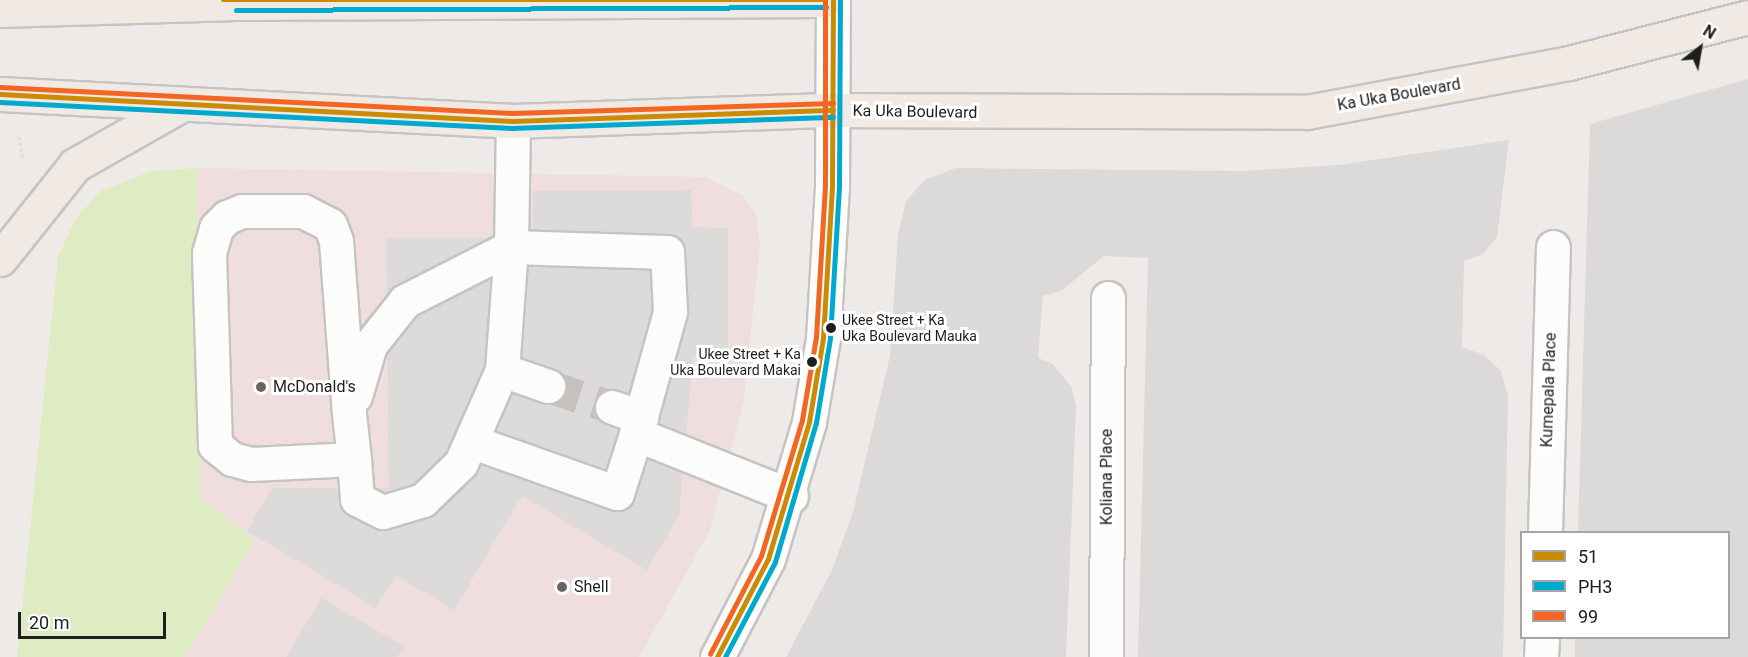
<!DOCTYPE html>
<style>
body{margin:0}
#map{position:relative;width:1748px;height:657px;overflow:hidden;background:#edeae7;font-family:Roboto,sans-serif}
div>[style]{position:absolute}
.residential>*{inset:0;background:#dcdad8}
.commercial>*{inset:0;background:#f0dddd}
.grass>*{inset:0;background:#dfecc3}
.parking>*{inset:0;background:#dddbda}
.minor-tunnel>*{height:33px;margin-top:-16.5px;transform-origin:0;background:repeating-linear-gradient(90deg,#c4c1bf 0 33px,transparent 0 49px)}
.path>*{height:4px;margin-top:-2px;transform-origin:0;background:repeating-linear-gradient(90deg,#ebd8d9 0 3px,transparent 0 6px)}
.roads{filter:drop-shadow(2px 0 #c5c4c3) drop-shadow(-2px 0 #c5c4c3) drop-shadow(0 2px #c5c4c3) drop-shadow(0 -2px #c5c4c3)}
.minor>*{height:33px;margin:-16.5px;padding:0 16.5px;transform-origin:16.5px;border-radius:16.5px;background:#fcfcfb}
.major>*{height:33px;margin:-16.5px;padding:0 16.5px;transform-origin:16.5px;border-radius:16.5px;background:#f1e9e4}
.bus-1>*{height:4.5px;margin:-2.25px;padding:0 2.25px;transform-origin:2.25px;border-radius:2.25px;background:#cc8b06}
.bus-2>*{height:4.5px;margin:-2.25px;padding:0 2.25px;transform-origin:2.25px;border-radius:2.25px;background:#00a9ce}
.bus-3>*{height:4.5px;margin:-2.25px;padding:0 2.25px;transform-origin:2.25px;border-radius:2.25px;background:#f26522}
.dots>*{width:16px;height:16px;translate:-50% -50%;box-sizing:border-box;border:3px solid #fff;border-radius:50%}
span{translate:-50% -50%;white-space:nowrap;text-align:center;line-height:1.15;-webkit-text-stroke:6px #fff;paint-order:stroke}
.bus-label{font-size:14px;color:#1e1e1e}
.left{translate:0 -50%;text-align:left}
.right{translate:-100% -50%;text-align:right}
.street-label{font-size:16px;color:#1e1e1e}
.poi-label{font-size:16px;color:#1e1e1e}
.legend{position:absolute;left:1520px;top:531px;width:210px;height:108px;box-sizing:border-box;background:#fff;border:2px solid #a5a5a5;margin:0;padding:8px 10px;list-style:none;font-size:18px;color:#1e1e1e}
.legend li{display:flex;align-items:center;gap:12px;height:30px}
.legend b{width:30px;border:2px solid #a5a5a5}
.north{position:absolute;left:1670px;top:18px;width:60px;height:60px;-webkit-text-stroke:4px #fff;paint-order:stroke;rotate:31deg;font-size:16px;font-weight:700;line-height:24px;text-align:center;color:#1e1e1e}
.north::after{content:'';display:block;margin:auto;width:21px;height:27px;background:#1e1e1e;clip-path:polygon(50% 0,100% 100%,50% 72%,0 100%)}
.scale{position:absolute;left:18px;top:612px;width:148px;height:27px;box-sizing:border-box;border:3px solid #1e1e1e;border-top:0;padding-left:8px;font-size:18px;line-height:21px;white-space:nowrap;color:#1e1e1e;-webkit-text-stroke:4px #fff;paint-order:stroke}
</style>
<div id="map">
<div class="residential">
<div style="clip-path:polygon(1748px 79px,1748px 657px,1575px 657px,1575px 638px,1728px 638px,1728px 532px,1578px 532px,1590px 124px)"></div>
<div style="clip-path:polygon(1509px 140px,1497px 237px,1483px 254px,1464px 261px,1462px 347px,1484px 355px,1501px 371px,1508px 396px,1503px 657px,1138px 657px,1148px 258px,1104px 256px,1061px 291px,1043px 296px,1038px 358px,1053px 364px,1072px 388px,1076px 407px,1066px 657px,786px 657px,832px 570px,853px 512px,890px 356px,898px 235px,906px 201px,925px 180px,956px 168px,1242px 171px,1339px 165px)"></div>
</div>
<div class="commercial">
<div style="clip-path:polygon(197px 168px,705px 177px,743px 196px,756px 214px,760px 244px,744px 399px,710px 530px,639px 657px,185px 657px,255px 539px,201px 498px)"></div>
</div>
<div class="grass">
<div style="clip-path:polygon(197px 168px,201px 498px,255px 539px,185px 657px,17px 657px,58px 257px,76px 218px,101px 191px,151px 171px)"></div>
</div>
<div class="parking">
<div style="clip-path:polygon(691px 190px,692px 227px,728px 228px,728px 356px,693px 356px,679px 515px,647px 570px,522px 496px,454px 610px,396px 576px,376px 608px,247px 531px,272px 488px,389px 488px,386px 238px,533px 238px,533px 191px)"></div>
<div style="clip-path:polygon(321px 598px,404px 646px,397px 657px,286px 657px)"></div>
</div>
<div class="minor-tunnel">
<div style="left:548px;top:386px;width:67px;rotate:18.2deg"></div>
</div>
<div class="path">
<div style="left:19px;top:137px;width:22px;rotate:80deg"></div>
</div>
<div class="roads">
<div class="minor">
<div style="left:502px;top:370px;width:49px;rotate:19.2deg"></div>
<div style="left:355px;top:396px;width:53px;rotate:-73.6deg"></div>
<div style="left:370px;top:345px;width:56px;rotate:-51.5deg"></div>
<div style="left:405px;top:301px;width:119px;rotate:-27deg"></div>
<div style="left:511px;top:247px;width:126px;rotate:-89.1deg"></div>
<div style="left:612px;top:407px;width:31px;rotate:19deg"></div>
<div style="left:473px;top:442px;width:153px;rotate:19.5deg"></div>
<div style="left:617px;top:493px;width:62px;rotate:-72.1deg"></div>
<div style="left:354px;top:459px;width:103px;rotate:177.2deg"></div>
<div style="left:251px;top:464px;width:20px;rotate:-165deg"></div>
<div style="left:232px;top:459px;width:22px;rotate:-141deg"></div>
<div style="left:215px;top:445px;width:192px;rotate:-91.8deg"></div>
<div style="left:209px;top:253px;width:26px;rotate:-74deg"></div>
<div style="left:216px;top:228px;width:16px;rotate:-45deg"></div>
<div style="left:227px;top:217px;width:16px;rotate:-22deg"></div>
<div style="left:242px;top:211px;width:61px"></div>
<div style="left:303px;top:211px;width:30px;rotate:27deg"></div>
<div style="left:330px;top:225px;width:17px;rotate:69deg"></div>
<div style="left:336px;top:241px;width:173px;rotate:85.7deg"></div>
<div style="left:349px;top:414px;width:45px;rotate:83.7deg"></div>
<div style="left:354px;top:459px;width:40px;rotate:85.7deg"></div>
<div style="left:357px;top:499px;width:29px;rotate:27deg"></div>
<div style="left:383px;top:512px;width:42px;rotate:-16.7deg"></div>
<div style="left:423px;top:500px;width:53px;rotate:-44.2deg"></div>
<div style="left:461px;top:463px;width:102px;rotate:-66.2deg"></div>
<div style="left:502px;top:370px;width:123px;rotate:-85.8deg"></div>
<div style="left:511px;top:247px;width:156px;rotate:1.8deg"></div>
<div style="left:667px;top:252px;width:60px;rotate:87.1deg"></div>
<div style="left:670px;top:312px;width:127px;rotate:105.6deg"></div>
<div style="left:636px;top:434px;width:167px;rotate:21.8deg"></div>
<div style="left:1545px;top:532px;width:285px;rotate:-88.4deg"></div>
<div style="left:717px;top:657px;width:110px;rotate:-62.5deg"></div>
<div style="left:768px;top:559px;width:143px;rotate:-73.3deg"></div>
<div style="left:809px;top:422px;width:85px;rotate:-80.5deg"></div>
<div style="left:823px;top:338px;width:153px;rotate:-86.6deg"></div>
<div style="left:832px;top:185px;width:185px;rotate:-89.7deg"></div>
<div style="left:1106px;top:657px;width:359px;rotate:-89.7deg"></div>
<div style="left:1541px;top:657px;width:19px;rotate:-87deg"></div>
</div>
<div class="major">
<div style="left:0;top:10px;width:236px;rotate:-1.7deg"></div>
<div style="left:236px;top:3px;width:590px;rotate:-0.29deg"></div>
<div style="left:0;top:94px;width:514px;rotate:3.01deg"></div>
<div style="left:513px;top:121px;width:320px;rotate:-2deg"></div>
<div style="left:833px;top:110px;width:474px;rotate:0.2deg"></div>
<div style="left:1307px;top:112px;width:267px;rotate:-10.6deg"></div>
<div style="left:1569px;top:63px;width:185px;rotate:-14.4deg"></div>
<div style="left:0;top:259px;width:120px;rotate:-51.4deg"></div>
<div style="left:75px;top:165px;width:117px;rotate:-29.6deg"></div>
</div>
</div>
<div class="bus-1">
<div style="left:223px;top:0;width:603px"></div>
<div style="left:0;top:94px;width:514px;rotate:3.01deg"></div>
<div style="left:513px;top:121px;width:320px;rotate:-2deg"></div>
<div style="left:717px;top:657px;width:110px;rotate:-62.5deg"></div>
<div style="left:768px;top:559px;width:143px;rotate:-73.3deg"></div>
<div style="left:809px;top:422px;width:85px;rotate:-80.5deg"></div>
<div style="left:823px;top:338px;width:153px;rotate:-86.6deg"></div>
<div style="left:832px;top:185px;width:185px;rotate:-89.7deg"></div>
</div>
<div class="bus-2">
<div style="left:236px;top:10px;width:590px;rotate:-0.29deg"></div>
<div style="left:0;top:102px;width:514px;rotate:2.9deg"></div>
<div style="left:513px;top:128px;width:320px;rotate:-2deg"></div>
<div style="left:725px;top:657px;width:107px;rotate:-62.2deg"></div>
<div style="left:775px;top:562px;width:145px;rotate:-73.6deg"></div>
<div style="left:816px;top:423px;width:86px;rotate:-80.6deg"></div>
<div style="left:830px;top:338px;width:153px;rotate:-86.6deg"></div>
<div style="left:839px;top:185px;width:185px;rotate:-89.7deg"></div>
</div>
<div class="bus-3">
<div style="left:0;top:87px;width:514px;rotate:2.9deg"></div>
<div style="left:513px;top:113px;width:320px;rotate:-1.8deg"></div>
<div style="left:710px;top:654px;width:110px;rotate:-62.5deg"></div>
<div style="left:761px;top:556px;width:142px;rotate:-73.2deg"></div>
<div style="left:802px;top:420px;width:84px;rotate:-80.4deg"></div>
<div style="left:816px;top:337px;width:152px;rotate:-86.6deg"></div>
<div style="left:825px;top:185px;width:185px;rotate:-90deg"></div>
</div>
<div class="dots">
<div style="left:831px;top:328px;background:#1e1e1e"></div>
<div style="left:812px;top:362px;background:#1e1e1e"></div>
<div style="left:261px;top:387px;background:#666564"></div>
<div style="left:562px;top:587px;background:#666564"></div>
</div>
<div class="bus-label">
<span class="left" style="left:842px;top:328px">Ukee Street + Ka<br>Uka Boulevard Mauka</span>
<span class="right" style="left:801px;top:362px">Ukee Street + Ka<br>Uka Boulevard Makai</span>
</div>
<div class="street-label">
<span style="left:1399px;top:95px;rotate:-10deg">Ka Uka Boulevard</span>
<span style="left:915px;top:112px;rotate:1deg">Ka Uka Boulevard</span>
<span style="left:1549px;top:390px;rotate:-88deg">Kumepala Place</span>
<span style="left:1107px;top:477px;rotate:-90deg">Koliana Place</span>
</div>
<div class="poi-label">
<span class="left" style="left:273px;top:387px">McDonald's</span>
<span class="left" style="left:574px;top:587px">Shell</span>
</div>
<ul class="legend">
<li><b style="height:8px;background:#cc8b06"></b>51</li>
<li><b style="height:8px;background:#00a9ce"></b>PH3</li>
<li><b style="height:8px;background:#f26522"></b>99</li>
</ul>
<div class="north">N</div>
<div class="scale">20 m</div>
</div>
